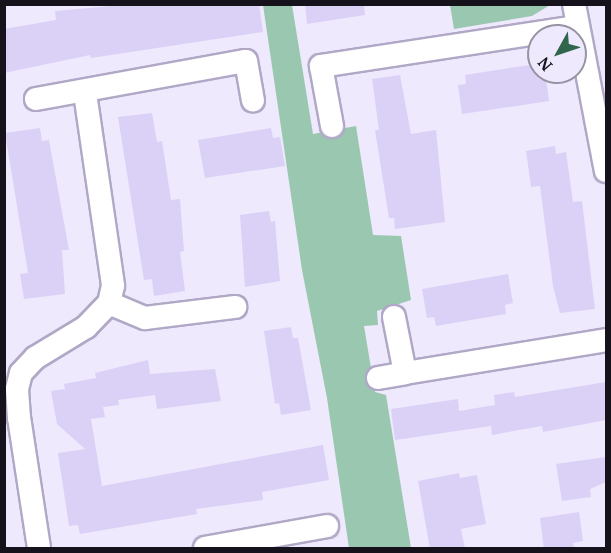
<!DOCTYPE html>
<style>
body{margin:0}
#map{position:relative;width:611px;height:553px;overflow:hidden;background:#eee9fc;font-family:"PT Serif",serif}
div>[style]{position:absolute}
.green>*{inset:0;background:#9ac7af}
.building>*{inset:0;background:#dbd1f7}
.roads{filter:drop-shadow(2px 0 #b0a8c6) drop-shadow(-2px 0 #b0a8c6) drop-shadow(0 2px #b0a8c6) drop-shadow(0 -2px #b0a8c6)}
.minor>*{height:22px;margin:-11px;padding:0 11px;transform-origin:11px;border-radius:11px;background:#fff}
span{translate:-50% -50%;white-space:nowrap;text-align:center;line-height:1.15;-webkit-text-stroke:5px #eee9fc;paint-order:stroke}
.frame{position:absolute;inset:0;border:6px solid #15121c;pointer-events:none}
.north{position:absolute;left:527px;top:24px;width:60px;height:60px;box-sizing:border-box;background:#eee9fc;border:2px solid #9793a2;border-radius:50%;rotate:230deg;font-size:16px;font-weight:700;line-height:24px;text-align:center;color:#15121c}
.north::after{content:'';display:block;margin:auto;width:21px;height:27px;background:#2f664c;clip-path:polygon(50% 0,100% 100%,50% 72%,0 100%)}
</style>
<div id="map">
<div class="green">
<div style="clip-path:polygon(263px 5px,292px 5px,313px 134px,356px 126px,373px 235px,401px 236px,411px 300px,377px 311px,378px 325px,364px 326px,375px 392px,386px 395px,411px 548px,349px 548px,327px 398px,302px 270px)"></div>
<div style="clip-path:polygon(450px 5px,450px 4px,550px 5px,532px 16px,454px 29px)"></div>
</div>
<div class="building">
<div style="clip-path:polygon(134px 4px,259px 4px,263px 32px,91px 58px,90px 55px,4px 73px,4px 29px,56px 20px,55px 11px)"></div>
<div style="clip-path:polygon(305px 4px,364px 4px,365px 15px,307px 24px)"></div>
<div style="clip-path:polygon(536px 64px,537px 72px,545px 72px,549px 101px,462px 114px,458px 85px,466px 84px,465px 75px)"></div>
<div style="clip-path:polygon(400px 75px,411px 134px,436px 130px,445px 222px,395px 229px,394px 218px,389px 218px,375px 130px,379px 130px,372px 79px)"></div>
<div style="clip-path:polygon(152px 113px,157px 142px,162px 141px,171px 200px,180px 199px,184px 251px,180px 252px,185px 291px,154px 296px,152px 279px,144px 280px,118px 117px)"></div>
<div style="clip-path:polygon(40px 128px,42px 141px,49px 140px,69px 250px,62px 250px,65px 294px,24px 299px,20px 274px,28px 273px,5px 133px)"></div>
<div style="clip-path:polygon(271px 128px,273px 138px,280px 137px,285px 166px,205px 178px,198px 140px)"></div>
<div style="clip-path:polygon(555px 146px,556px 154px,566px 152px,573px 202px,582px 201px,595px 309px,560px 313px,553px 286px,540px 186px,531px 187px,526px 151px)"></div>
<div style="clip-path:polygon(269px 211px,271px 222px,275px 221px,280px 281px,245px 287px,240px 215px)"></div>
<div style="clip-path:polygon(508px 274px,513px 303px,505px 305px,506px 314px,436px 326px,434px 317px,427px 318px,422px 289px)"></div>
<div style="clip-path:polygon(291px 327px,293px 338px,298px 338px,311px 410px,281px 415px,279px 403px,275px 404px,264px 331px)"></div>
<div style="clip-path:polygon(148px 360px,150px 374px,215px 369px,221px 401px,157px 409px,155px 395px,118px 400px,119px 405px,103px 407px,105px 417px,91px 419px,102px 486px,323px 445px,329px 480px,262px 492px,263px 500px,196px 509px,197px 514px,80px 534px,78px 525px,69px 526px,58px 453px,85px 449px,57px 424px,51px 391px,65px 389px,64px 384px,96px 378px,95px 373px)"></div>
<div style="clip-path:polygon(606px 382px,606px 420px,543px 432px,542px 426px,492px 435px,491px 426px,395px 440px,391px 409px,458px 399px,459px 411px,495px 405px,494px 395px,514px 392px,515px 397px)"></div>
<div style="clip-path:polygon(606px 457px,606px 482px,590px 489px,591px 497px,562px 501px,556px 464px)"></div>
<div style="clip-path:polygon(459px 473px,460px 478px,477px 475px,486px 524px,461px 529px,465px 549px,430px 549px,418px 481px)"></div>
<div style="clip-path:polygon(579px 512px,583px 541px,573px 543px,574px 549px,544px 549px,540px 518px)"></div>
</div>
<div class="roads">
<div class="minor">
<div style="left:574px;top:4px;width:170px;rotate:79.2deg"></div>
<div style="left:36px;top:99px;width:213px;rotate:-10.3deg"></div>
<div style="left:246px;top:61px;width:40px;rotate:80deg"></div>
<div style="left:332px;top:126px;width:61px;rotate:-100.4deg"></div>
<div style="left:321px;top:66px;width:258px;rotate:-8.7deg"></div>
<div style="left:109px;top:303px;width:39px;rotate:23deg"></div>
<div style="left:145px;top:318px;width:91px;rotate:-7deg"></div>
<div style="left:394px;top:317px;width:57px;rotate:78.9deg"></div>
<div style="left:405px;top:373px;width:204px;rotate:-9.3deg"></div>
<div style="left:378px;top:378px;width:27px;rotate:-10deg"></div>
<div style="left:39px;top:548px;width:132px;rotate:-98.7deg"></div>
<div style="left:19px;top:418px;width:29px;rotate:-94deg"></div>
<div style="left:17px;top:389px;width:16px;rotate:-76deg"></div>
<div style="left:21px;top:373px;width:21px;rotate:-47deg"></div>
<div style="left:35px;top:358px;width:60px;rotate:-31.3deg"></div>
<div style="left:86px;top:327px;width:33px;rotate:-46deg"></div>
<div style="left:109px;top:303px;width:18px;rotate:-77deg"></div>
<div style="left:113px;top:285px;width:195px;rotate:-98.3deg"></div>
<div style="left:205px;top:548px;width:124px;rotate:-10.2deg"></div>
</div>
</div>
<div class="frame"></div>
<div class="north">N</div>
</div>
